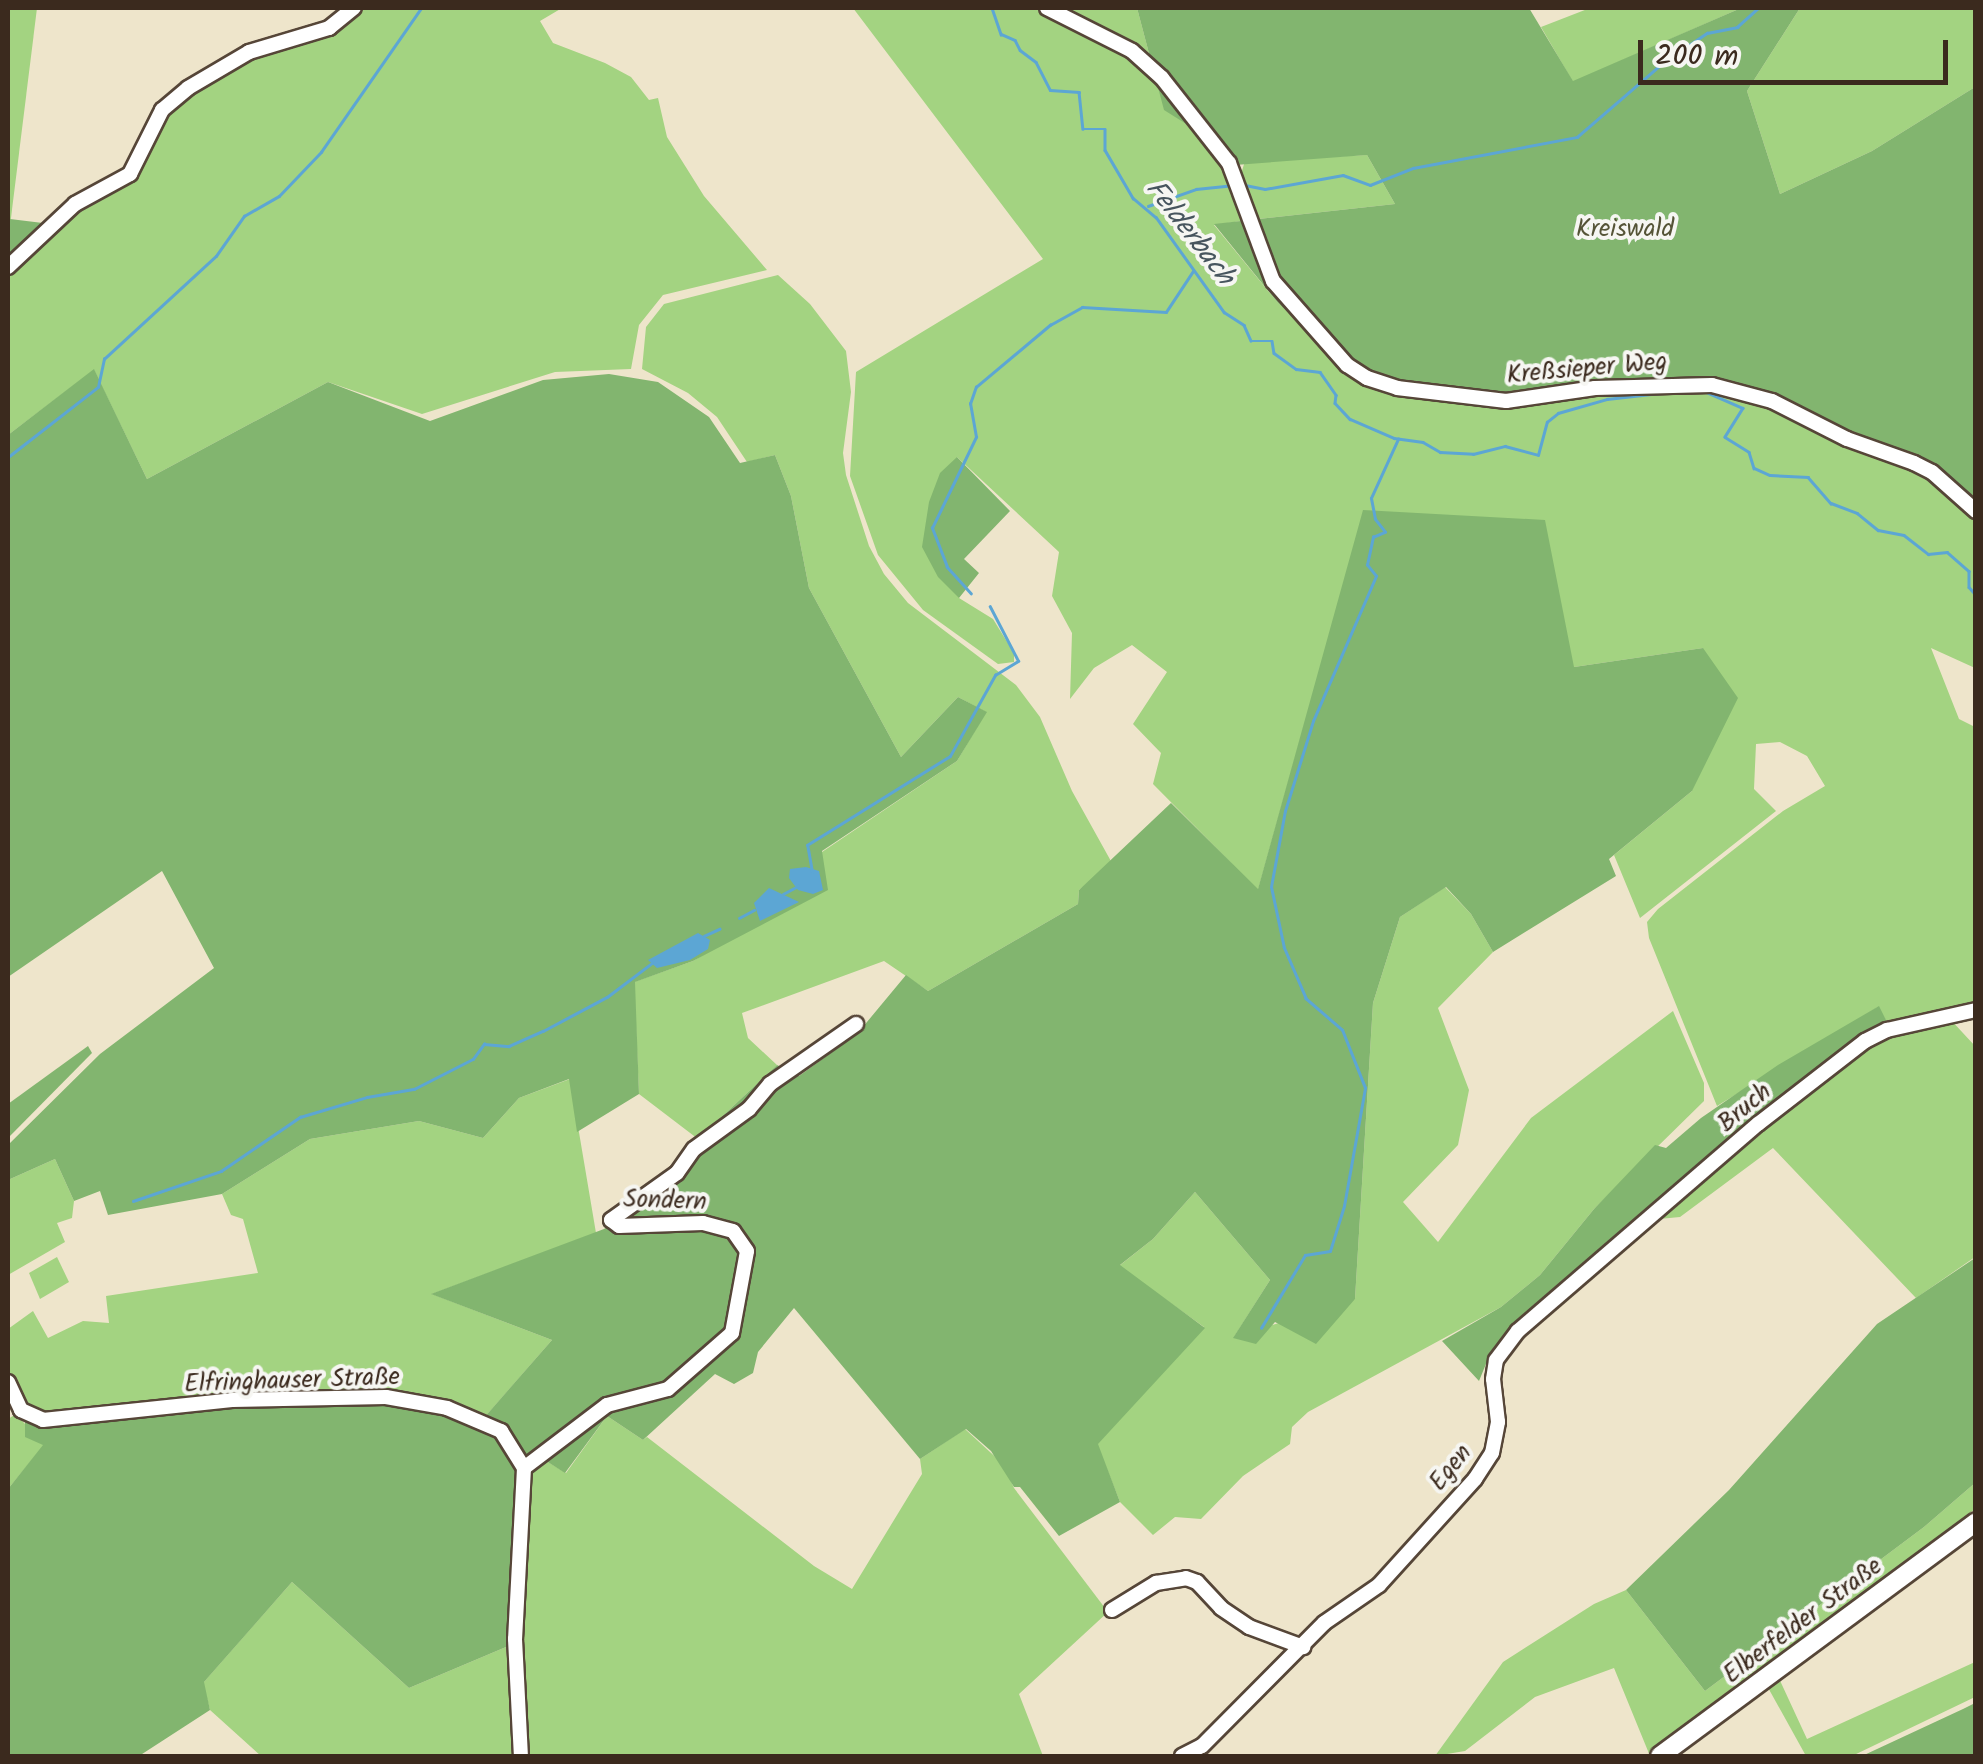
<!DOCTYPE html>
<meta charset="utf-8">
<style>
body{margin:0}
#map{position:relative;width:1983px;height:1764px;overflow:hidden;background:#eee5cb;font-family:Kalam,sans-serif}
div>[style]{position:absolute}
.green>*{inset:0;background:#a3d381}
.forest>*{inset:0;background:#82b56f}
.water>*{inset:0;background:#5ca6d4}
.stream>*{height:2.5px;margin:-1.25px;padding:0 1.25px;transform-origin:1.25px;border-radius:1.25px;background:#5ca6d4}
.roads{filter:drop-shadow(2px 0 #564638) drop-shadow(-2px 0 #564638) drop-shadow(0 2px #564638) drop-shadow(0 -2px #564638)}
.minor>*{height:14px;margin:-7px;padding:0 7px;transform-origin:7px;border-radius:7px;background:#fff}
.major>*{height:18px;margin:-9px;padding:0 9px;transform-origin:9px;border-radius:9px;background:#fff}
span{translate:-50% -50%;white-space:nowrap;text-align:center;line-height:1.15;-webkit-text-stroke:8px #f6f6f2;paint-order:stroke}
.park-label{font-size:25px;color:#555437}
.street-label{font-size:25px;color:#3b2a1e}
.water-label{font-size:28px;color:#47555e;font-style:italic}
.frame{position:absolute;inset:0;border:10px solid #3b2a1e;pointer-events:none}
.scale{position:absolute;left:1638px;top:40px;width:310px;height:45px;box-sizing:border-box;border:5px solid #3b2a1e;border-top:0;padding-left:12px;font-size:30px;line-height:35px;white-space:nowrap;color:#3b2a1e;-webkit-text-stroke:8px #f6f6f2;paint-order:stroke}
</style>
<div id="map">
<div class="green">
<div style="clip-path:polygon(8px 8px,37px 8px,8px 242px)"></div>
<div style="clip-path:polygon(357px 8px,562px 8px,540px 21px,553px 43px,605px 63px,631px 77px,649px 100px,658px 98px,667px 137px,704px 196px,767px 270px,663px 295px,639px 325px,631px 369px,555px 372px,422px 414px,328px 382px,147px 479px,94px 370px,8px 435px,8px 271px,70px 214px,111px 189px,163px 116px,188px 91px)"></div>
<div style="clip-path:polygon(853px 8px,1034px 8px,1146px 65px,1227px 166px,1248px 220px,1214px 225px,1278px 303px,1377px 385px,1592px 391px,1695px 385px,1792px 412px,1930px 475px,1975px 515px,1975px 668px,1931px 648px,1959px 719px,1975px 727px,1975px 1005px,1888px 1024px,1878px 1007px,1717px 1106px,1649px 938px,1647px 922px,1658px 909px,1783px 811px,1825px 786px,1807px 756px,1780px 742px,1756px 744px,1754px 789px,1776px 811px,1640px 918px,1614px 855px,1692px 791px,1703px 648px,1574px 667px,1314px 690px,1258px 890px,1153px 784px,1161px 753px,1133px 724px,1167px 672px,1132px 645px,1094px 668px,1070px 699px,1072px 633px,1052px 596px,1059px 552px,957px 457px,959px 598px,993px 619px,1014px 653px,1014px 662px,998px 664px,923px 610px,878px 555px,850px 476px,856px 372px,1043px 259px)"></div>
<div style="clip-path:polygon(1047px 8px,1137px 8px,1150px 57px,1072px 19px)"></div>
<div style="clip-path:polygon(1590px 8px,1741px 8px,1573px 82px,1541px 27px)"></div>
<div style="clip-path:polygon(1800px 8px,1975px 8px,1975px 87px,1872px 151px,1780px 194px,1747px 91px)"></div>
<div style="clip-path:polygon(1367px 155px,1395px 204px,1258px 219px,1241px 174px,1245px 161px)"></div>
<div style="clip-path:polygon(778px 275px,810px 304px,846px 351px,851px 392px,843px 453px,846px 475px,869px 546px,884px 574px,908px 603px,1016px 685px,1040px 717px,1072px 791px,1112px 863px,1079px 890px,1078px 904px,928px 991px,884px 961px,742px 1013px,748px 1038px,777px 1065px,698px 1139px,639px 1094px,634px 982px,693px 961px,749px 928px,822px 852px,957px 761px,986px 712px,958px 697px,901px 757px,809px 588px,791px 496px,775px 455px,747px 462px,717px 417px,688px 393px,642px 369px,646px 327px,664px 304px)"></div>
<div style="clip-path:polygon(1445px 887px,1471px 914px,1493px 952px,1438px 1008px,1469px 1090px,1458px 1145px,1403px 1202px,1438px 1242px,1531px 1118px,1673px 1011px,1704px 1083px,1704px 1101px,1594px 1209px,1540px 1275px,1501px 1307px,1308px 1412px,1292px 1427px,1290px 1444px,1243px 1476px,1201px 1519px,1175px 1517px,1153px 1535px,1120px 1502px,1097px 1444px,1204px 1327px,1119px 1266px,1153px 1239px,1195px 1192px,1270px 1280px,1234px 1337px,1355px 1299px,1373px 1003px,1400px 917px)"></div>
<div style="clip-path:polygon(1950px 1019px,1975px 1046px,1975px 1257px,1916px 1298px,1773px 1148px,1680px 1217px,1659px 1219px,1788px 1105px,1883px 1035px)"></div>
<div style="clip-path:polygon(570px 1079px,596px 1233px,432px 1294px,552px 1340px,484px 1418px,451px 1403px,387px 1390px,249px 1393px,36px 1415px,18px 1399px,8px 1374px,8px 1329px,33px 1311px,48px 1338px,83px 1321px,109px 1323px,106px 1296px,258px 1273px,243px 1219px,231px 1215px,222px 1194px,310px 1139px,419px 1121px,483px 1138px,519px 1098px)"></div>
<div style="clip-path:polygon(55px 1159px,74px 1201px,72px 1218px,57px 1223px,65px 1242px,8px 1275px,8px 1180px)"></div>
<div style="clip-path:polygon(57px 1257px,69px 1282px,40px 1299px,29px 1273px)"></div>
<div style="clip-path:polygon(16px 1414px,44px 1445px,8px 1489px,8px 1419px)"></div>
<div style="clip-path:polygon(607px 1416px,643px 1440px,647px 1437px,814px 1566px,852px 1589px,922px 1474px,920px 1459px,965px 1429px,1003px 1464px,1014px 1488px,1108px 1612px,1019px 1694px,1043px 1756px,528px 1756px,520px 1666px,525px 1469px,543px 1459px,566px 1473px)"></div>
<div style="clip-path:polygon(1975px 1483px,1975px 1509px,1787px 1657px,1650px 1756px,1614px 1668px,1535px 1697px,1465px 1751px,1435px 1756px,1503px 1662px,1594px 1604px,1626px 1590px,1705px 1691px,1924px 1527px)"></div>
<div style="clip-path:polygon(292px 1582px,409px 1688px,506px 1647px,515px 1756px,261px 1756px,210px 1710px,203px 1683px)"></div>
<div style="clip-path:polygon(1975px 1662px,1975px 1697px,1852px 1756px,1806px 1756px,1766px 1684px,1777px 1674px,1807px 1739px)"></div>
</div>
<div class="forest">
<div style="clip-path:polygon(1137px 8px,1529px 8px,1573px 81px,1741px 8px,1800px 8px,1747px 91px,1780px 194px,1872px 151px,1975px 87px,1975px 508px,1928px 466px,1720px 383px,1506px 400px,1437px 392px,1342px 360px,1278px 303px,1214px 224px,1395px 204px,1367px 155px,1235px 165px,1199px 132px,1164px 110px)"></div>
<div style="clip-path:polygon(10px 219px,51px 224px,8px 264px,8px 242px)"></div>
<div style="clip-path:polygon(94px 369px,147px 479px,328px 382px,430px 421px,543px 380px,609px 374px,658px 382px,709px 417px,740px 463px,775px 455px,791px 496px,809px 588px,901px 757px,958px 697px,987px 712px,957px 761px,822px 851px,828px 890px,693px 961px,635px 982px,639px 1094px,577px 1132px,569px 1079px,519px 1098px,483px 1138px,419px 1121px,310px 1139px,222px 1194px,108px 1215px,100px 1191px,74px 1201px,55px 1159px,8px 1180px,8px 1145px,100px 1054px,214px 968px,162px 871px,8px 977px,8px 435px)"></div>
<div style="clip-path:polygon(957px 457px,1010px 511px,964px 559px,979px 573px,959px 598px,938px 577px,922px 547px,929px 502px,940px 473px)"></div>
<div style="clip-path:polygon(1363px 510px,1545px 520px,1574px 667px,1703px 648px,1738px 698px,1692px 791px,1609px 859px,1616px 876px,1493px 952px,1471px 914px,1446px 887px,1400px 917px,1373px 1003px,1355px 1299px,1316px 1344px,1275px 1322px,1256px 1344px,1233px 1338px,1270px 1280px,1195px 1192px,1153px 1239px,1120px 1265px,1205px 1328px,1098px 1444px,1120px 1502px,1059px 1536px,1020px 1487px,1014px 1487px,991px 1451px,966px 1429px,920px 1459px,794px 1308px,758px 1352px,753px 1373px,734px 1384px,715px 1374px,643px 1440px,607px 1416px,565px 1473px,540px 1457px,520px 1470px,506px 1647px,409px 1688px,292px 1582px,204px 1682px,210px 1710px,139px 1756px,8px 1756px,8px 1489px,43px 1445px,25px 1437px,25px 1418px,232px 1404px,387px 1401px,450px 1415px,476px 1427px,552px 1340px,431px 1294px,604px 1229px,679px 1176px,698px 1139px,777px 1065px,799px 1076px,857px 1034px,906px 975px,928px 991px,1078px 904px,1079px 890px,1171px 803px,1258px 889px)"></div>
<div style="clip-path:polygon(1879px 1006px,1888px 1024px,1860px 1035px,1741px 1129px,1511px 1333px,1488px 1359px,1479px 1381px,1442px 1341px,1501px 1307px,1540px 1275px,1594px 1209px,1655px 1145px,1666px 1148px,1701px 1118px,1778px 1065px)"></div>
<div style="clip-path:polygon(88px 1046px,92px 1053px,8px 1138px,8px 1104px)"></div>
<div style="clip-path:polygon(1975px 1258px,1975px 1483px,1924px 1527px,1705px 1691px,1626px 1590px,1729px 1490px,1877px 1324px)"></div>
<div style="clip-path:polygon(1975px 1703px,1975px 1756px,1862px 1756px,1963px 1709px)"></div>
</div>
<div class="water">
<div style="clip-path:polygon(806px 867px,819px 871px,823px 890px,813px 894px,798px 890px,789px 878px,790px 869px)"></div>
<div style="clip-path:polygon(769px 888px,799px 902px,760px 921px,754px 903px)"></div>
<div style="clip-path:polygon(698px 933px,710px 940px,708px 949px,690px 960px,657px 968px,648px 960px)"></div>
</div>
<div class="stream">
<div style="left:992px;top:8px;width:28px;rotate:71deg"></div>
<div style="left:1001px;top:34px;width:15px;rotate:23deg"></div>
<div style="left:1015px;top:40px;width:11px;rotate:63deg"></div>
<div style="left:1020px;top:50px;width:20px;rotate:37deg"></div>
<div style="left:1036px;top:62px;width:31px;rotate:63deg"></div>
<div style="left:1050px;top:90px;width:29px;rotate:4deg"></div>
<div style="left:1079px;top:92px;width:37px;rotate:84deg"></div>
<div style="left:1083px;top:129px;width:22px"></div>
<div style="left:1105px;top:129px;width:21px;rotate:90deg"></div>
<div style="left:1105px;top:150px;width:56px;rotate:59.7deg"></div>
<div style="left:1133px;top:198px;width:30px;rotate:40deg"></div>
<div style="left:1156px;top:217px;width:117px;rotate:54.4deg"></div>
<div style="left:1224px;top:312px;width:24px;rotate:33deg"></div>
<div style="left:1244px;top:325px;width:17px;rotate:66deg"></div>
<div style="left:1251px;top:341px;width:21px"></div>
<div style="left:1272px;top:341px;width:12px;rotate:81deg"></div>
<div style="left:1274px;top:353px;width:27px;rotate:36deg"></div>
<div style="left:1296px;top:369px;width:24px;rotate:7deg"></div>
<div style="left:1320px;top:372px;width:28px;rotate:55deg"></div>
<div style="left:1336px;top:395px;width:8px;rotate:97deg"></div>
<div style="left:1335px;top:403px;width:22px;rotate:47deg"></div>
<div style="left:1350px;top:419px;width:48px;rotate:23.4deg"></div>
<div style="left:1394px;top:438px;width:29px;rotate:8deg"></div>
<div style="left:1423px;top:442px;width:20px;rotate:30deg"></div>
<div style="left:1440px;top:452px;width:33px;rotate:3deg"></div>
<div style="left:1473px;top:454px;width:33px;rotate:-14deg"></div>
<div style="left:1505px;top:446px;width:34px;rotate:15deg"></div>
<div style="left:1538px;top:455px;width:34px;rotate:-75deg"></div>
<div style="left:1547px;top:422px;width:14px;rotate:-39deg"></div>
<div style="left:1558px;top:413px;width:51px;rotate:-15.9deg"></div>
<div style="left:1607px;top:399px;width:53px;rotate:-6.5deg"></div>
<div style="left:1245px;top:185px;width:20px;rotate:11deg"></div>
<div style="left:1265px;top:189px;width:79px;rotate:-10.2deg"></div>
<div style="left:1343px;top:175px;width:29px;rotate:20deg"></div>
<div style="left:1370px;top:185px;width:46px;rotate:-21.6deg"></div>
<div style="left:1413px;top:168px;width:167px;rotate:-10.7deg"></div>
<div style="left:1577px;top:137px;width:115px;rotate:-40.8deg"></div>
<div style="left:1664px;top:62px;width:52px;rotate:-34deg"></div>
<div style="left:1707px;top:33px;width:31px;rotate:-11deg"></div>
<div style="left:1737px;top:27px;width:28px;rotate:-42deg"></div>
<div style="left:1148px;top:206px;width:51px;rotate:-19.5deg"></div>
<div style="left:1196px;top:189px;width:36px;rotate:-6deg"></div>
<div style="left:1706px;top:392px;width:40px;rotate:23.4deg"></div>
<div style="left:1743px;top:408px;width:34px;rotate:122deg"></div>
<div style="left:1725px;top:437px;width:28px;rotate:32deg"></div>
<div style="left:1749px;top:452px;width:17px;rotate:73deg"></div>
<div style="left:1754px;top:468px;width:17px;rotate:24deg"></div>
<div style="left:1770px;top:475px;width:38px;rotate:3deg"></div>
<div style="left:1808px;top:477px;width:35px;rotate:49deg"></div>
<div style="left:1831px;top:503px;width:28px;rotate:21deg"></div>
<div style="left:1857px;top:513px;width:27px;rotate:39deg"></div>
<div style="left:1878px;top:530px;width:26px;rotate:11deg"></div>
<div style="left:1904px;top:535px;width:31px;rotate:38deg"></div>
<div style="left:1928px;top:554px;width:19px;rotate:-6deg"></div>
<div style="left:1947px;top:552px;width:29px;rotate:41deg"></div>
<div style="left:1969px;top:571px;width:16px;rotate:90deg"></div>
<div style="left:1969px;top:587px;width:11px;rotate:49deg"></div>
<div style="left:8px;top:457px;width:114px;rotate:-37.9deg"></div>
<div style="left:98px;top:387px;width:29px;rotate:-78deg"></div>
<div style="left:104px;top:359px;width:152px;rotate:-42.6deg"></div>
<div style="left:216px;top:256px;width:49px;rotate:-55deg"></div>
<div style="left:244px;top:216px;width:40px;rotate:-29.7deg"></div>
<div style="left:279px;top:196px;width:61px;rotate:-46.3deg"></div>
<div style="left:321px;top:152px;width:175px;rotate:-55.2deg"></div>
<div style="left:971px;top:594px;width:36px;rotate:-132deg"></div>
<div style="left:947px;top:567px;width:42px;rotate:-111deg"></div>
<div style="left:932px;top:528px;width:101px;rotate:-64.2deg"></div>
<div style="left:976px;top:437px;width:34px;rotate:-100deg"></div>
<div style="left:970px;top:404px;width:18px;rotate:-71deg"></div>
<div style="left:976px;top:387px;width:97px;rotate:-40deg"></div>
<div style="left:1050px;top:325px;width:37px;rotate:-29deg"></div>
<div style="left:1082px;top:307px;width:84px;rotate:3.4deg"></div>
<div style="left:1166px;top:312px;width:49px;rotate:-56.6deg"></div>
<div style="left:812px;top:872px;width:27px;rotate:-100deg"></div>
<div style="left:807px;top:845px;width:168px;rotate:-31.9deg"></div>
<div style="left:950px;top:756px;width:93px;rotate:-60.9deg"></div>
<div style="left:995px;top:675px;width:27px;rotate:-31deg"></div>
<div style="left:1018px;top:661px;width:61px;rotate:-117.4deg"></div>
<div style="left:783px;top:894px;width:17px;rotate:-28deg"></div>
<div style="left:739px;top:918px;width:17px;rotate:-28deg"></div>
<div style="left:704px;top:936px;width:17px;rotate:-25deg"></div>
<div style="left:133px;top:1201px;width:93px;rotate:-18.8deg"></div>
<div style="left:221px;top:1171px;width:96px;rotate:-34.4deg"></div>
<div style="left:300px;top:1117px;width:70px;rotate:-16.6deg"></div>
<div style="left:367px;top:1097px;width:48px;rotate:-9.7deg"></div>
<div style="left:414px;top:1089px;width:66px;rotate:-27deg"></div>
<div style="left:473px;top:1059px;width:19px;rotate:-54deg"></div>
<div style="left:484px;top:1044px;width:25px;rotate:5deg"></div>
<div style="left:509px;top:1046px;width:37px;rotate:-24deg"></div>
<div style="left:543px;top:1031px;width:72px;rotate:-28deg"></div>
<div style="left:607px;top:997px;width:56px;rotate:-37.1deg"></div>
<div style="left:1261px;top:1328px;width:85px;rotate:-58.9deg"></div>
<div style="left:1305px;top:1255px;width:25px;rotate:-9deg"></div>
<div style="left:1330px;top:1251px;width:47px;rotate:-72.7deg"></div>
<div style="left:1344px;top:1206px;width:120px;rotate:-79.9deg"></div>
<div style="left:1365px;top:1088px;width:62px;rotate:-111.6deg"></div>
<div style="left:1342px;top:1030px;width:48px;rotate:-139.3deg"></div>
<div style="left:1306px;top:999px;width:56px;rotate:-113.3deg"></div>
<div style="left:1284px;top:948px;width:62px;rotate:-102deg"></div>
<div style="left:1271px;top:887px;width:77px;rotate:-79.6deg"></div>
<div style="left:1285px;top:811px;width:94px;rotate:-72.7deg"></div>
<div style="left:1313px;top:721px;width:158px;rotate:-66.5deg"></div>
<div style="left:1376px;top:576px;width:14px;rotate:-129deg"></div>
<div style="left:1367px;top:565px;width:29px;rotate:-78deg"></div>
<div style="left:1373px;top:537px;width:13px;rotate:-23deg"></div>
<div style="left:1385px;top:532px;width:16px;rotate:-128deg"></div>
<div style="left:1375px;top:519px;width:21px;rotate:-101deg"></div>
<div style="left:1371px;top:498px;width:65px;rotate:-65.4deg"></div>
</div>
<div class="roads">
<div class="minor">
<div style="left:1047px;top:8px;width:95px;rotate:26.8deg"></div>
<div style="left:1132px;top:51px;width:40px;rotate:42deg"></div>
<div style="left:1162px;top:78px;width:108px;rotate:51.8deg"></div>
<div style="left:1229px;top:163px;width:126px;rotate:69.6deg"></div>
<div style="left:1273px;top:281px;width:112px;rotate:48.6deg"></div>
<div style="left:1347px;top:365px;width:24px;rotate:33deg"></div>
<div style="left:1367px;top:378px;width:32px;rotate:18deg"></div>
<div style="left:1397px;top:388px;width:110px;rotate:6.8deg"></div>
<div style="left:1506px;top:401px;width:90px;rotate:-8.3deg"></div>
<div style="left:1595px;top:388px;width:117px;rotate:-1.5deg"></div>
<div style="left:1712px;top:385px;width:62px;rotate:14.9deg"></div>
<div style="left:1772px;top:401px;width:84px;rotate:26.9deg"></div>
<div style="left:1847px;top:439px;width:71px;rotate:19.7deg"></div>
<div style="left:1914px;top:463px;width:20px;rotate:27deg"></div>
<div style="left:1932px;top:472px;width:59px;rotate:41.6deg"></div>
<div style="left:8px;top:267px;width:92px;rotate:-43.2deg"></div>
<div style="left:75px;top:204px;width:63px;rotate:-28.6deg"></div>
<div style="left:130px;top:174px;width:72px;rotate:-63.4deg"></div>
<div style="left:162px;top:110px;width:34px;rotate:-40deg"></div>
<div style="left:188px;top:88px;width:71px;rotate:-30.5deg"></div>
<div style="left:249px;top:52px;width:84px;rotate:-16.7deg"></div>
<div style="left:329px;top:28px;width:32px;rotate:-39deg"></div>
<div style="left:8px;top:1382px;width:31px;rotate:65deg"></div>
<div style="left:21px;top:1410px;width:24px;rotate:24deg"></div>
<div style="left:43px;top:1420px;width:190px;rotate:-6deg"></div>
<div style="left:232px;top:1400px;width:154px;rotate:-1.1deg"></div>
<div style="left:386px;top:1397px;width:62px;rotate:10.2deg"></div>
<div style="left:447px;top:1408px;width:59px;rotate:23.1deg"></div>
<div style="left:501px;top:1431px;width:44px;rotate:58.1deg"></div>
<div style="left:524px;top:1468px;width:171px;rotate:93deg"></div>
<div style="left:515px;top:1639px;width:117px;rotate:87.1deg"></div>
<div style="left:524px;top:1468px;width:104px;rotate:-37.2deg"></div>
<div style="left:607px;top:1405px;width:63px;rotate:-14.7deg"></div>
<div style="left:668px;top:1389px;width:85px;rotate:-41.2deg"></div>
<div style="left:732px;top:1333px;width:83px;rotate:-79.6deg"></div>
<div style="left:747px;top:1251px;width:24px;rotate:-125deg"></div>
<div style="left:733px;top:1231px;width:31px;rotate:-165deg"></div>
<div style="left:703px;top:1223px;width:84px;rotate:178deg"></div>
<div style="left:619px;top:1226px;width:10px;rotate:-143deg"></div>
<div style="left:611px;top:1220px;width:81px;rotate:-35.5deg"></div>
<div style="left:677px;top:1173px;width:29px;rotate:-55deg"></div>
<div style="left:694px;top:1149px;width:68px;rotate:-36deg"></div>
<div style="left:749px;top:1109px;width:33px;rotate:-50deg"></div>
<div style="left:770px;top:1084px;width:105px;rotate:-34.9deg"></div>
<div style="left:1112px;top:1610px;width:52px;rotate:-31.5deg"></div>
<div style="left:1156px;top:1583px;width:30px;rotate:-9deg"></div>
<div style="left:1186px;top:1578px;width:12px;rotate:20deg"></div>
<div style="left:1197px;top:1582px;width:35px;rotate:47deg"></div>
<div style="left:1221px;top:1608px;width:34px;rotate:34deg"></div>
<div style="left:1249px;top:1627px;width:58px;rotate:20.3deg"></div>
<div style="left:1182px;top:1756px;width:22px;rotate:-27deg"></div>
<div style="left:1202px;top:1746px;width:173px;rotate:-45.2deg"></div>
<div style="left:1324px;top:1623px;width:67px;rotate:-34.6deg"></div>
<div style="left:1379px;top:1585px;width:143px;rotate:-47.8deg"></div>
<div style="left:1475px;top:1479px;width:31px;rotate:-57deg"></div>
<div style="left:1492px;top:1453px;width:32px;rotate:-79deg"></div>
<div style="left:1498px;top:1422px;width:43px;rotate:-96.6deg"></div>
<div style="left:1493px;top:1379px;width:19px;rotate:-81deg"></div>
<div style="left:1496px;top:1360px;width:36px;rotate:-53deg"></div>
<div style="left:1518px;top:1331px;width:317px;rotate:-40.8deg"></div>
<div style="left:1758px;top:1124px;width:135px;rotate:-37.8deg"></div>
<div style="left:1865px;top:1041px;width:25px;rotate:-27deg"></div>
<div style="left:1887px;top:1030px;width:91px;rotate:-12.7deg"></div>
</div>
<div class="major">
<div style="left:1660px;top:1756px;width:393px;rotate:-36.5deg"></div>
</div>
</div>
<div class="park-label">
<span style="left:1625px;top:229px">Kreiswald</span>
</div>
<div class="street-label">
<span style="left:1587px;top:369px;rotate:-5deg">Kreßsieper Weg</span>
<span style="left:1745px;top:1108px;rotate:-40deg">Bruch</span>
<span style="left:665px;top:1201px;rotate:2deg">Sondern</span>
<span style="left:292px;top:1381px;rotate:-2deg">Elfringhauser Straße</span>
<span style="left:1451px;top:1468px;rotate:-51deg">Egen</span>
<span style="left:1803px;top:1621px;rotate:-37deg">Elberfelder Straße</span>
</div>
<div class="water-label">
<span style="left:1189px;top:233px;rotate:52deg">Felderbach</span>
</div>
<div class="frame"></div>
<div class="scale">200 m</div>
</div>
